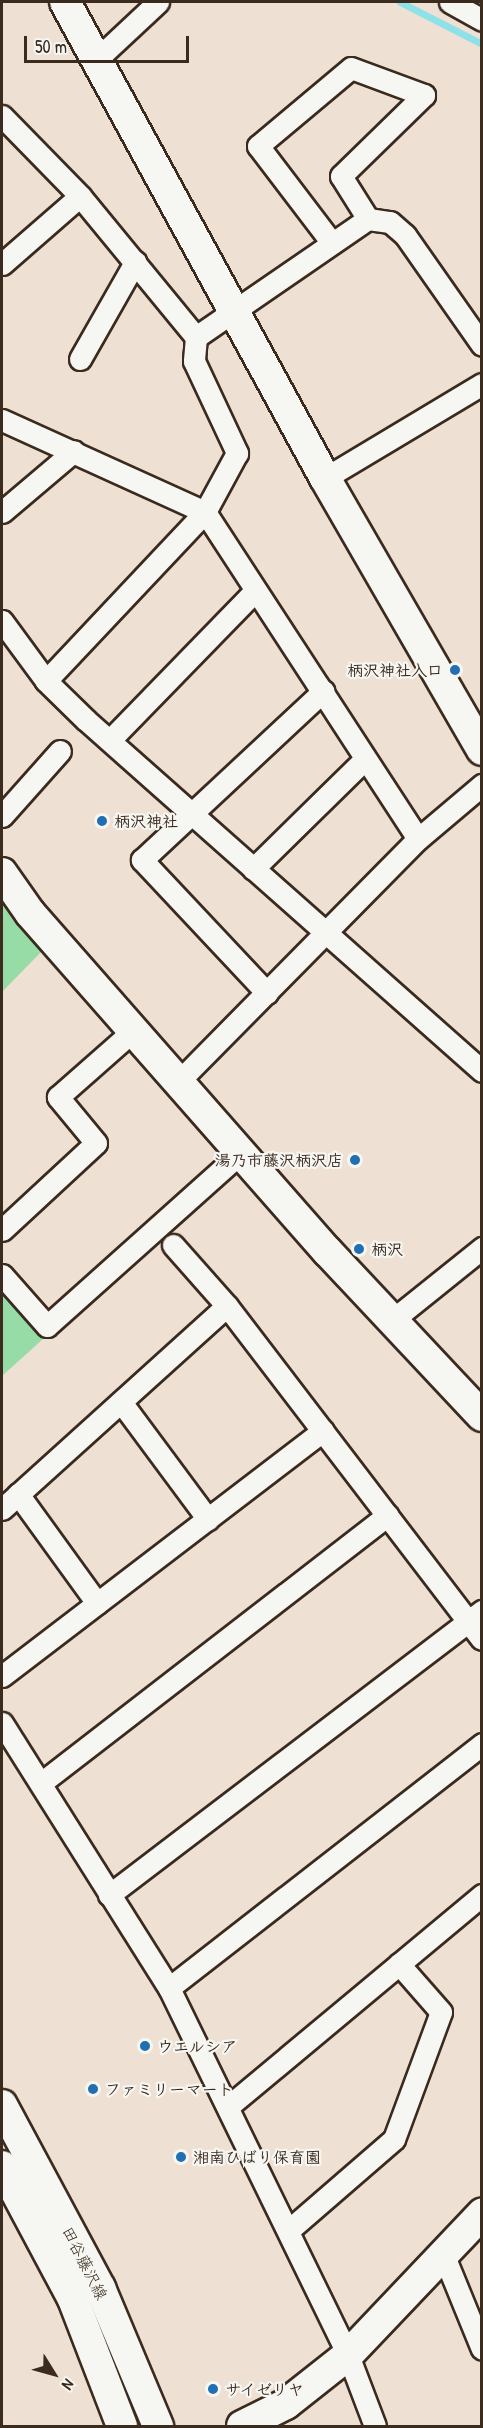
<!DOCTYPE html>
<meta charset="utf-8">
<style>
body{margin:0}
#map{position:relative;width:483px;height:2428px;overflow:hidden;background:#eee1d3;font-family:"Patrick Hand","Klee One",sans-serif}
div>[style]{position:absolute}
.green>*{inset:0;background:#97dba7}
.stream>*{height:7px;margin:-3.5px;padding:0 3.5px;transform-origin:3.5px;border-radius:3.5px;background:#8fe1e8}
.roads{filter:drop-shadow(2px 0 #3b2a1e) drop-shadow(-2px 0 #3b2a1e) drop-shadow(0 2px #3b2a1e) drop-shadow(0 -2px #3b2a1e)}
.street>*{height:21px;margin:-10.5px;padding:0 10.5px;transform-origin:10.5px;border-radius:10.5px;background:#f6f6f2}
.secondary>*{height:30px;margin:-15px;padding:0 15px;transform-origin:15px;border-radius:15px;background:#f6f6f2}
.dots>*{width:16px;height:16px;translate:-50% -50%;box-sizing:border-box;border:3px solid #f6f6f2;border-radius:50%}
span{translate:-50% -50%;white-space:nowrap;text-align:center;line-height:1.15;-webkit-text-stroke:4.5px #f6f6f2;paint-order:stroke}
.poi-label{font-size:16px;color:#3b2a1e;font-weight:700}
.right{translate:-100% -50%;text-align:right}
.left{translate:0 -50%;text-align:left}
.street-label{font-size:16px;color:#3b2a1e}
.frame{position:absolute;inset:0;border:3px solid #3b2a1e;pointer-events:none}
.north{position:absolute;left:24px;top:2344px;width:60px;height:60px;-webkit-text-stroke:4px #f6f6f2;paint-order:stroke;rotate:127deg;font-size:16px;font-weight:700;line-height:24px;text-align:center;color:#3b2a1e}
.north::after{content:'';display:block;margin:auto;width:21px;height:27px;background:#3b2a1e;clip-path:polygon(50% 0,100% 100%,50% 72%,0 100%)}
.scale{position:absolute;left:24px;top:36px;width:165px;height:27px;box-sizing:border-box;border:3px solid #3b2a1e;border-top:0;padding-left:8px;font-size:18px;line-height:21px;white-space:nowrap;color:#3b2a1e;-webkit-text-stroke:4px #f6f6f2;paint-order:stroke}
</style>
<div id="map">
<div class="green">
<div style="clip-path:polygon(2px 891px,44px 949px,2px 992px)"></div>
<div style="clip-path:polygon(2px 1294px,43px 1339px,2px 1376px)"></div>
</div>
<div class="stream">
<div style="left:400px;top:2px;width:92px;rotate:27.1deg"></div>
</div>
<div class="roads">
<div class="street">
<div style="left:450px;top:2px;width:37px;rotate:29deg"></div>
<div style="left:96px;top:60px;width:85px;rotate:-43.1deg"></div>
<div style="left:2px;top:116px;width:112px;rotate:45.7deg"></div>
<div style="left:80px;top:196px;width:183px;rotate:50.6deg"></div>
<div style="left:196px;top:337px;width:24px;rotate:95deg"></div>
<div style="left:194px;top:361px;width:102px;rotate:64.9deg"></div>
<div style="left:237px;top:453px;width:67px;rotate:118.5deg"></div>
<div style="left:205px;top:512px;width:232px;rotate:133.3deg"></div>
<div style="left:332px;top:243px;width:122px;rotate:-127.3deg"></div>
<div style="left:258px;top:146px;width:121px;rotate:-40deg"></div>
<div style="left:351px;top:68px;width:78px;rotate:20.3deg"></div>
<div style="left:424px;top:95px;width:116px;rotate:135.7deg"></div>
<div style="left:341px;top:176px;width:51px;rotate:57.9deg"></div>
<div style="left:2px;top:264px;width:103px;rotate:-41.1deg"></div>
<div style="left:196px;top:337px;width:209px;rotate:-34.5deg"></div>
<div style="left:368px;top:219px;width:22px;rotate:8deg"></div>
<div style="left:390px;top:222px;width:20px;rotate:41deg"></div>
<div style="left:405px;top:235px;width:134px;rotate:55deg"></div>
<div style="left:80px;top:359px;width:112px;rotate:-60.4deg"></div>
<div style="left:2px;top:420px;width:223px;rotate:24.4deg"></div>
<div style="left:205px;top:512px;width:390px;rotate:56.9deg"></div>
<div style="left:325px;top:478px;width:183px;rotate:-30.9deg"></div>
<div style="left:2px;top:512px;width:94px;rotate:-40.3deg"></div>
<div style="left:2px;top:621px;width:74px;rotate:53.7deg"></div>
<div style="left:46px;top:681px;width:56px;rotate:44.3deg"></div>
<div style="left:86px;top:720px;width:529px;rotate:41.55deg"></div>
<div style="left:110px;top:740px;width:208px;rotate:-45.8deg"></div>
<div style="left:2px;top:816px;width:87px;rotate:-48.3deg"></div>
<div style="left:253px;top:869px;width:156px;rotate:-44.5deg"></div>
<div style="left:267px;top:993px;width:183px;rotate:-133.2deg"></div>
<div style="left:142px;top:860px;width:248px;rotate:-43deg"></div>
<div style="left:181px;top:1079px;width:337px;rotate:-45.4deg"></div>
<div style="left:418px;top:839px;width:84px;rotate:-40.2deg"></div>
<div style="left:2px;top:1230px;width:128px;rotate:-42.8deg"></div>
<div style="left:96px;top:1143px;width:60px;rotate:-129.6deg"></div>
<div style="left:58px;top:1097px;width:103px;rotate:-41.4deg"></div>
<div style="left:173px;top:1245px;width:81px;rotate:48.5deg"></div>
<div style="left:227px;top:1306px;width:419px;rotate:52.6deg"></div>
<div style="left:2px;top:1275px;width:68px;rotate:48.6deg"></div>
<div style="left:47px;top:1326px;width:263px;rotate:-41.8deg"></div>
<div style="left:395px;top:1318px;width:112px;rotate:-38.8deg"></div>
<div style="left:121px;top:1402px;width:146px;rotate:53.4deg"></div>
<div style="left:18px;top:1494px;width:135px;rotate:54.1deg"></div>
<div style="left:2px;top:1509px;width:303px;rotate:-42.1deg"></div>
<div style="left:2px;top:1676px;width:404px;rotate:-37.4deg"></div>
<div style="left:2px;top:1723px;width:313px;rotate:57.8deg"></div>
<div style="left:169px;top:1988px;width:408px;rotate:64deg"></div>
<div style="left:348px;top:2355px;width:76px;rotate:69.2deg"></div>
<div style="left:41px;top:1783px;width:438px;rotate:-37.7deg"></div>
<div style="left:109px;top:1895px;width:469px;rotate:-37.3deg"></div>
<div style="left:169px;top:1988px;width:397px;rotate:-37.9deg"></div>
<div style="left:230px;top:2105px;width:328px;rotate:-39.8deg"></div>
<div style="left:289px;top:2230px;width:139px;rotate:-40.9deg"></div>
<div style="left:394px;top:2139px;width:135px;rotate:-69.7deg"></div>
<div style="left:441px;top:2012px;width:64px;rotate:-131.2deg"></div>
<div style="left:444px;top:2256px;width:100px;rotate:67.8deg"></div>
</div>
<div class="secondary">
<div style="left:65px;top:2px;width:542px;rotate:61.36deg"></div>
<div style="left:325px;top:478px;width:314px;rotate:60deg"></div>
<div style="left:2px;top:873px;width:49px;rotate:55deg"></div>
<div style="left:30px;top:913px;width:451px;rotate:48.7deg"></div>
<div style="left:328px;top:1252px;width:225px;rotate:46.8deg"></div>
<div style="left:2px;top:2105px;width:208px;rotate:61.8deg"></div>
<div style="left:100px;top:2288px;width:150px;rotate:67.2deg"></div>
<div style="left:2px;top:2166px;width:151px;rotate:61.9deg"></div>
<div style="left:73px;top:2299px;width:136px;rotate:68.9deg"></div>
<div style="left:242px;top:2426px;width:49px;rotate:-26.6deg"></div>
<div style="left:286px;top:2404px;width:79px;rotate:-38.3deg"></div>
<div style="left:348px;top:2355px;width:195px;rotate:-46.5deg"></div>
</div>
</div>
<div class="dots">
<div style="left:455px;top:670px;background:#1f6fb2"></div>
<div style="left:102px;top:821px;background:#1f6fb2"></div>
<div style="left:355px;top:1160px;background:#1f6fb2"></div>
<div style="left:359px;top:1249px;background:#1f6fb2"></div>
<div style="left:145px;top:2046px;background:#1f6fb2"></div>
<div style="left:93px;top:2089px;background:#1f6fb2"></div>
<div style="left:181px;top:2157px;background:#1f6fb2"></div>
<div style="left:213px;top:2389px;background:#1f6fb2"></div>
</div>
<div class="poi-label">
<span class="right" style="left:443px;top:670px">柄沢神社入口</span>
<span class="left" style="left:114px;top:821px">柄沢神社</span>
<span class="right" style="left:343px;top:1160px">湯乃市藤沢柄沢店</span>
<span class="left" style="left:371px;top:1249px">柄沢</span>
<span class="left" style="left:157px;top:2046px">ウエルシア</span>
<span class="left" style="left:105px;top:2089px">ファミリーマート</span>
<span class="left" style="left:193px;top:2157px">湘南ひばり保育園</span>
<span class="left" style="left:225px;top:2389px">サイゼリヤ</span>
</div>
<div class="street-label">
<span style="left:85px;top:2263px;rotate:63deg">田谷藤沢線</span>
</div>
<div class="frame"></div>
<div class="north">N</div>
<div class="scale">50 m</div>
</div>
